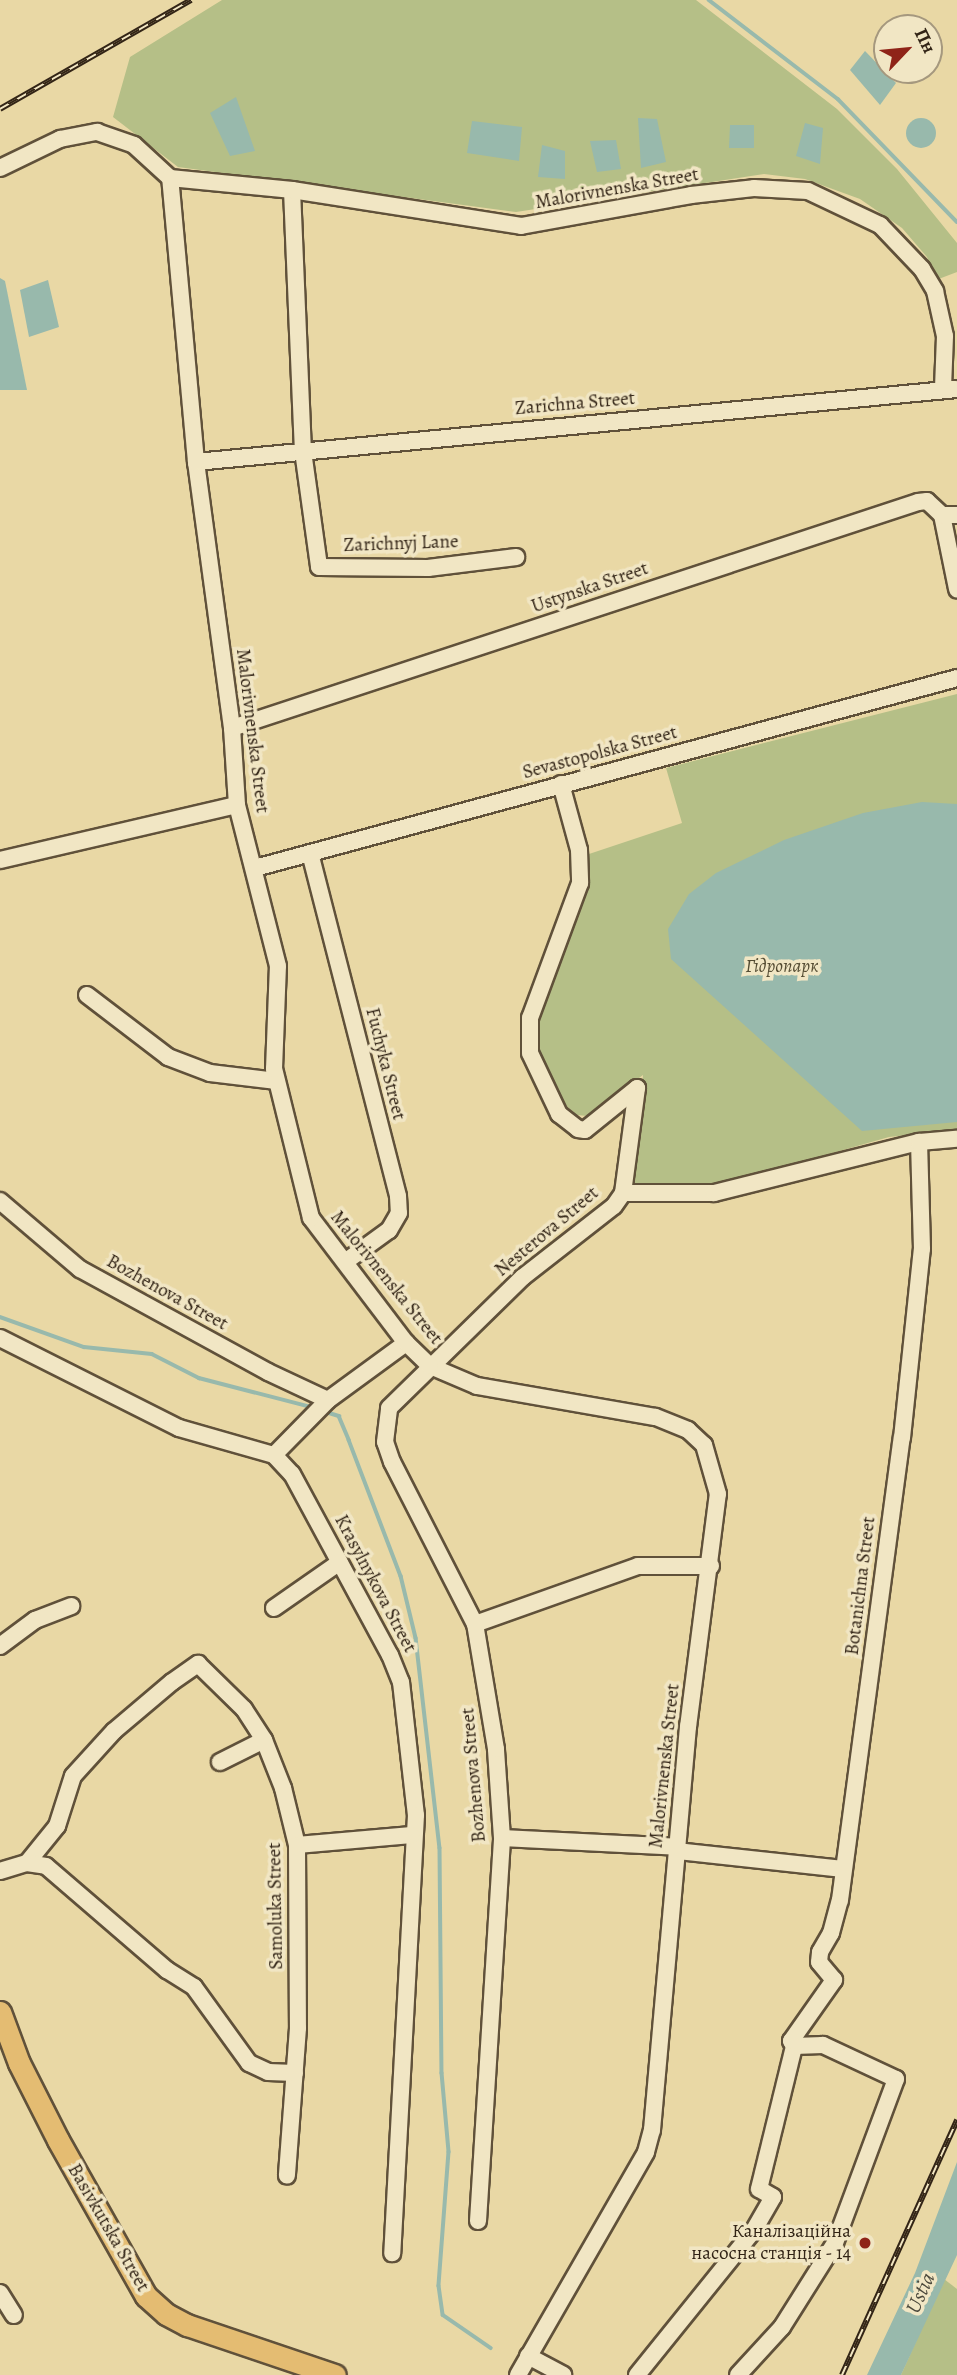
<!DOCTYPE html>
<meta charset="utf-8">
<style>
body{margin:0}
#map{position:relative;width:957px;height:2375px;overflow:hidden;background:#e9d8a5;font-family:Alegreya,serif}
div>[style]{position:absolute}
.green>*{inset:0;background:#b5bf87}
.water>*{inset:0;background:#98b9ac}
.round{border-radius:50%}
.stream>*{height:3.5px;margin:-1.75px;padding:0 1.75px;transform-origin:1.75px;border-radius:1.75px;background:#98b9ac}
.roads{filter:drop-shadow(2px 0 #60513a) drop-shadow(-2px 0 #60513a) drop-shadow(0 2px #60513a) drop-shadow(0 -2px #60513a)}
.minor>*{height:16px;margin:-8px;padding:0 8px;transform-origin:8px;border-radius:8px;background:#f1e6c4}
.major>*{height:21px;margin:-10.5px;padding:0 10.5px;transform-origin:10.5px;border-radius:10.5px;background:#e4bc72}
.rail>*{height:6px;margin-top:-3px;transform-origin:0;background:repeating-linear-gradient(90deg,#f1e6c4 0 10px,#322416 0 20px);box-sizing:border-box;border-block:2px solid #322416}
.dots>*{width:19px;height:19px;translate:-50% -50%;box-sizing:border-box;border:4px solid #f1e6c4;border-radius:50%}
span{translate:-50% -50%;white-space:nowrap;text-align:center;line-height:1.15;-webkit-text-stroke:7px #f1e6c4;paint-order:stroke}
.street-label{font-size:19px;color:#322416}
.park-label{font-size:19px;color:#534b32;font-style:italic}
.poi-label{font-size:19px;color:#322416}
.right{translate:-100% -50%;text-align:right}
.water-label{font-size:21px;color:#4c493c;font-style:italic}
.north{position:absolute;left:873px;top:14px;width:70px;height:70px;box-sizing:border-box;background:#f1e6c4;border:2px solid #a5987e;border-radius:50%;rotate:64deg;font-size:19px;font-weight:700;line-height:28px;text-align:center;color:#322416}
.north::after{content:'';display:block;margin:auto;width:24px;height:32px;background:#8f2418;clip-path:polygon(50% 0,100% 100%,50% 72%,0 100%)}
</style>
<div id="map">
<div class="green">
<div style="clip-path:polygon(222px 0,696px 0,837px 109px,897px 169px,957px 243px,957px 272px,936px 280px,927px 257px,902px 228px,860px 199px,805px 179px,764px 174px,516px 212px,178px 167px,113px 117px,130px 57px)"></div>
<div style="clip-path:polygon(957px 694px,957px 1130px,889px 1137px,716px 1186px,634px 1186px,643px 1075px,588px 1116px,576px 1115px,557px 1097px,539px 1062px,537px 1020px,586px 855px,682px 823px,666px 768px)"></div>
<div style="clip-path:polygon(944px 2279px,957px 2289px,957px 2375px,901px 2375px)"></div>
</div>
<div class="water">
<div style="clip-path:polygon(865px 51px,896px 83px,880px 105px,850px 70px)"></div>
<div style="clip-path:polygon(236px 97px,255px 151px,230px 156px,210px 113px)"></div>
<div style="clip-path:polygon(638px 118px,657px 119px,666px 162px,641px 168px)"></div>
<div class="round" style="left:906px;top:118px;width:30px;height:30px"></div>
<div style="clip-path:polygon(472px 121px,522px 127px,519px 161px,467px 153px)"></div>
<div style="clip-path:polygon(805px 123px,823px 128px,820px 164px,796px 156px)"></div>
<div style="clip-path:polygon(730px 125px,754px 125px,754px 148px,729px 148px)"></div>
<div style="clip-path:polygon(616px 140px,621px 169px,597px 172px,590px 141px)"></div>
<div style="clip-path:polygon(542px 145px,565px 151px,565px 179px,538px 177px)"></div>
<div style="clip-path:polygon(0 278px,5px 281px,27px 390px,0 390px)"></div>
<div style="clip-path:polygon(48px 280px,59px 327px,29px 337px,20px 290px)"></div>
<div style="clip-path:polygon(922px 802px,957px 804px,957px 1122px,862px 1131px,671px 959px,668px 929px,689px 894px,716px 873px,784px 840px,863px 813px)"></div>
<div style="clip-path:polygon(957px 2162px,957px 2255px,901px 2375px,867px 2375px,915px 2273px)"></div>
</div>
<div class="stream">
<div style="left:709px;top:0;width:163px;rotate:37.5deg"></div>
<div style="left:838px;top:99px;width:171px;rotate:45.9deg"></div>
<div style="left:0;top:1317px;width:89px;rotate:19.7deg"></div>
<div style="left:84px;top:1347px;width:68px;rotate:5.9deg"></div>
<div style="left:152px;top:1354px;width:53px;rotate:27.1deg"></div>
<div style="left:199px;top:1378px;width:112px;rotate:14.5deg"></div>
<div style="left:326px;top:1412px;width:14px;rotate:17deg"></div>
<div style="left:339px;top:1416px;width:26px;rotate:67deg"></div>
<div style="left:349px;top:1440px;width:146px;rotate:69.1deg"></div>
<div style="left:401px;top:1576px;width:64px;rotate:76.4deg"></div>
<div style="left:416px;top:1638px;width:211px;rotate:83.5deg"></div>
<div style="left:440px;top:1848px;width:225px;rotate:89.5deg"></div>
<div style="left:442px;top:2073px;width:79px;rotate:84.9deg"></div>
<div style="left:449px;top:2152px;width:134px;rotate:94.3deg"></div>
<div style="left:439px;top:2286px;width:29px;rotate:82deg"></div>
<div style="left:443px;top:2315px;width:58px;rotate:34.5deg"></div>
</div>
<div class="roads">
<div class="minor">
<div style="left:0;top:168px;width:67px;rotate:-25.8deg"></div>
<div style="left:60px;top:139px;width:38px;rotate:-11deg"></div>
<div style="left:97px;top:132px;width:39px;rotate:19deg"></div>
<div style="left:134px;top:145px;width:49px;rotate:42.5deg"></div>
<div style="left:292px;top:190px;width:261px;rotate:87.6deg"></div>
<div style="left:303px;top:451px;width:117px;rotate:82.1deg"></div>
<div style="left:319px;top:567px;width:109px;rotate:0.5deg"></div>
<div style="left:428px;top:568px;width:89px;rotate:-7.1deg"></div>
<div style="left:196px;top:462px;width:764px;rotate:-5.48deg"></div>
<div style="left:942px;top:515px;width:76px;rotate:78.5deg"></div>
<div style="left:232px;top:728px;width:722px;rotate:-18.23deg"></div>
<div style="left:918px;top:502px;width:9px;rotate:-6deg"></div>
<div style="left:927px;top:501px;width:21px;rotate:43deg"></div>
<div style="left:942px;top:515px;width:15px"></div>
<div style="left:561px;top:784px;width:68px;rotate:74.7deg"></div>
<div style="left:579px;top:850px;width:33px;rotate:88deg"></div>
<div style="left:580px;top:883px;width:144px;rotate:110.3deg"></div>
<div style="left:530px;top:1018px;width:35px;rotate:90deg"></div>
<div style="left:530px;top:1053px;width:68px;rotate:64.6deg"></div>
<div style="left:559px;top:1114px;width:24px;rotate:38deg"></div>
<div style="left:578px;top:1129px;width:7px;rotate:8deg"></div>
<div style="left:585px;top:1130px;width:67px;rotate:-38.9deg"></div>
<div style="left:637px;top:1088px;width:106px;rotate:97.6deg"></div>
<div style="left:310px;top:853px;width:354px;rotate:75.6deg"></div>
<div style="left:398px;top:1196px;width:17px;rotate:87deg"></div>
<div style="left:399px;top:1213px;width:20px;rotate:120deg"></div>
<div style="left:389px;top:1230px;width:54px;rotate:144deg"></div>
<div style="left:0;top:860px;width:243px;rotate:-13.1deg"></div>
<div style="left:255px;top:868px;width:727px;rotate:-15.14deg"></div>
<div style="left:87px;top:995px;width:102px;rotate:37.4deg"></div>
<div style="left:168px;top:1057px;width:45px;rotate:20.9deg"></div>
<div style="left:210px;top:1073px;width:67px;rotate:6.8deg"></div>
<div style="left:0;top:1201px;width:105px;rotate:40.4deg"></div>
<div style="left:80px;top:1269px;width:214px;rotate:28.7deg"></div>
<div style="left:268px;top:1372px;width:66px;rotate:25deg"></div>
<div style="left:0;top:1338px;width:200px;rotate:26.7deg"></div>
<div style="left:179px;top:1428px;width:99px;rotate:15.9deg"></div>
<div style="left:274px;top:1455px;width:26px;rotate:47deg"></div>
<div style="left:292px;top:1474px;width:206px;rotate:61.6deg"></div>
<div style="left:390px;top:1655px;width:29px;rotate:68deg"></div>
<div style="left:401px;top:1682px;width:134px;rotate:83.6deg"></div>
<div style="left:416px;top:1815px;width:439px;rotate:93.1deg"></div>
<div style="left:274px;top:1455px;width:77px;rotate:-45.5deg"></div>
<div style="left:328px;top:1400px;width:97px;rotate:-36.2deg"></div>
<div style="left:274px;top:1608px;width:80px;rotate:-34.9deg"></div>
<div style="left:475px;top:1624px;width:173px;rotate:-19.6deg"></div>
<div style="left:638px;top:1566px;width:73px"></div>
<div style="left:0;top:1646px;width:44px;rotate:-36.6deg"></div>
<div style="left:35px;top:1620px;width:39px;rotate:-21deg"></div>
<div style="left:220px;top:1762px;width:49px;rotate:-26.6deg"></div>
<div style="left:502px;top:1838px;width:175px;rotate:2.9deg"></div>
<div style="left:297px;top:1845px;width:115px;rotate:-5deg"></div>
<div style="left:677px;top:1851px;width:166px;rotate:6.2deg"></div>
<div style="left:27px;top:1863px;width:48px;rotate:-51deg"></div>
<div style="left:57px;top:1826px;width:52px;rotate:-72.3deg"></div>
<div style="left:73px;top:1776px;width:61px;rotate:-47.7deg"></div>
<div style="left:114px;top:1731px;width:76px;rotate:-40.2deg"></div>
<div style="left:172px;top:1682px;width:32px;rotate:-35deg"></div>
<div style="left:198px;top:1664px;width:64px;rotate:44.4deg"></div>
<div style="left:244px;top:1709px;width:37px;rotate:57deg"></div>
<div style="left:264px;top:1740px;width:52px;rotate:68.4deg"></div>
<div style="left:283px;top:1788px;width:59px;rotate:76.2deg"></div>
<div style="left:297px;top:1845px;width:183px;rotate:89.7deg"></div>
<div style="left:298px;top:2028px;width:148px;rotate:94.3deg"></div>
<div style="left:0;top:1871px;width:28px;rotate:-17deg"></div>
<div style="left:27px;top:1863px;width:19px;rotate:9deg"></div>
<div style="left:46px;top:1866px;width:160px;rotate:40.7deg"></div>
<div style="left:167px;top:1970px;width:32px;rotate:32deg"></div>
<div style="left:194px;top:1987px;width:94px;rotate:54.1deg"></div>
<div style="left:249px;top:2063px;width:21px;rotate:25deg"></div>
<div style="left:268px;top:2072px;width:27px;rotate:2deg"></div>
<div style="left:478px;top:2221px;width:384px;rotate:-86.4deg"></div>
<div style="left:502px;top:1838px;width:89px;rotate:-93.9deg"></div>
<div style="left:496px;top:1749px;width:127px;rotate:-99.5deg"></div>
<div style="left:475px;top:1624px;width:182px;rotate:-117.1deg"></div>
<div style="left:392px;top:1462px;width:21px;rotate:-109deg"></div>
<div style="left:385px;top:1442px;width:34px;rotate:-83deg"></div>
<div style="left:389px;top:1408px;width:187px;rotate:-44.4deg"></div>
<div style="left:523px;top:1277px;width:115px;rotate:-38deg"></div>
<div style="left:614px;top:1206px;width:16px;rotate:-55deg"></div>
<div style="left:623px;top:1193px;width:91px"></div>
<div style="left:714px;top:1193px;width:211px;rotate:-14deg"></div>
<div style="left:0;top:2293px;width:26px;rotate:58deg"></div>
<div style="left:528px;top:2356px;width:40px;rotate:28deg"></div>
<div style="left:518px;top:2375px;width:257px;rotate:-60.1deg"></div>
<div style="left:646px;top:2152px;width:23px;rotate:-75deg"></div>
<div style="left:652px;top:2130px;width:405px;rotate:-84.9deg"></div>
<div style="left:688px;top:1727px;width:235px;rotate:-82.7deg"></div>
<div style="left:718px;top:1494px;width:51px;rotate:-105.9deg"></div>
<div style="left:704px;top:1445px;width:22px;rotate:-137deg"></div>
<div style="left:688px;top:1430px;width:35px;rotate:-158deg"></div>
<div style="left:655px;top:1417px;width:181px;rotate:-170.1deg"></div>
<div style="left:477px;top:1386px;width:51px;rotate:-156.9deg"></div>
<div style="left:430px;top:1366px;width:33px;rotate:-136deg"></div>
<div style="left:406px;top:1343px;width:157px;rotate:-127.2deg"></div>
<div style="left:311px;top:1218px;width:154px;rotate:-103.9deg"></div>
<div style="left:274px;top:1069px;width:103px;rotate:-87.8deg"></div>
<div style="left:278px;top:966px;width:166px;rotate:-104.3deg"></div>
<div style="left:237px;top:805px;width:77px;rotate:-93.7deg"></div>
<div style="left:232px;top:728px;width:268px;rotate:-97.7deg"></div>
<div style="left:196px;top:462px;width:285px;rotate:-95.2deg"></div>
<div style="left:170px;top:178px;width:123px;rotate:5.6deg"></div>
<div style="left:292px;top:190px;width:232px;rotate:8.9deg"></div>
<div style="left:521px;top:226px;width:173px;rotate:-10.3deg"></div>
<div style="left:691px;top:195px;width:63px;rotate:-6.3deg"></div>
<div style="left:754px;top:188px;width:54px;rotate:3.2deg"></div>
<div style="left:808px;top:191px;width:80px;rotate:25.3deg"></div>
<div style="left:880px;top:225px;width:61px;rotate:46.3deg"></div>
<div style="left:922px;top:269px;width:26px;rotate:59deg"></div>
<div style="left:935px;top:291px;width:46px;rotate:77.5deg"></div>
<div style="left:945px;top:336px;width:53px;rotate:92.2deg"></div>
<div style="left:637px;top:2375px;width:186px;rotate:-51.1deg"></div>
<div style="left:754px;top:2230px;width:38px;rotate:-60deg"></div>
<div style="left:773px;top:2197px;width:16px;rotate:-150deg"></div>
<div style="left:759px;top:2189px;width:147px;rotate:-76.2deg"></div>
<div style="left:738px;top:2375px;width:65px;rotate:-47.5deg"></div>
<div style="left:782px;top:2327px;width:99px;rotate:-57.8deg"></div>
<div style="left:835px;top:2243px;width:175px;rotate:-69.6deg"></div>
<div style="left:896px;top:2079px;width:81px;rotate:-155deg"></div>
<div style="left:823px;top:2045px;width:29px;rotate:178deg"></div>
<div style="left:794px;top:2046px;width:6px;rotate:-121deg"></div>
<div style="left:791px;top:2041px;width:75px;rotate:-54.8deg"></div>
<div style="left:834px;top:1980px;width:23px;rotate:-130deg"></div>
<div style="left:819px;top:1962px;width:10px;rotate:-84deg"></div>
<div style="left:820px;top:1952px;width:22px;rotate:-60deg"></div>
<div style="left:831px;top:1933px;width:34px;rotate:-75deg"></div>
<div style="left:840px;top:1900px;width:466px;rotate:-82.4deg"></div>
<div style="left:902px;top:1438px;width:190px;rotate:-84deg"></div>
<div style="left:922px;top:1249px;width:107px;rotate:-91.6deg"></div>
<div style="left:919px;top:1142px;width:38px;rotate:-5deg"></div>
</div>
<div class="major">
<div style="left:0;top:2012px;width:54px;rotate:69.6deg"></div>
<div style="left:19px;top:2063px;width:86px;rotate:63.1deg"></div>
<div style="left:58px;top:2140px;width:179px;rotate:60.6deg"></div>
<div style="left:146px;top:2296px;width:27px;rotate:42deg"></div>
<div style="left:166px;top:2314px;width:24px;rotate:28deg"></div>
<div style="left:187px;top:2325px;width:156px;rotate:18.7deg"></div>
</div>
</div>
<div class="rail">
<div style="left:0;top:109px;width:220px;rotate:-29.7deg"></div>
<div style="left:842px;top:2375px;width:280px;rotate:-65.7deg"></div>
</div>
<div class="dots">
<div style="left:865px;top:2243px;background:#8f2418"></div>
</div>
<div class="street-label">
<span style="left:617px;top:189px;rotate:-10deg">Malorivnenska Street</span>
<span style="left:575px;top:404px;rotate:-5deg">Zarichna Street</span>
<span style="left:401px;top:544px;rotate:-2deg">Zarichnyj Lane</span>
<span style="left:590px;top:588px;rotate:-19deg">Ustynska Street</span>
<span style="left:252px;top:731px;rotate:83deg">Malorivnenska Street</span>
<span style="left:600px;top:753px;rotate:-15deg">Sevastopolska Street</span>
<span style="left:385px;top:1064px;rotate:76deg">Fuchyka Street</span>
<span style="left:547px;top:1232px;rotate:-40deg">Nesterova Street</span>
<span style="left:386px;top:1278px;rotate:51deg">Malorivnenska Street</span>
<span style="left:167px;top:1293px;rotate:29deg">Bozhenova Street</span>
<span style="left:375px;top:1584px;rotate:62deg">Krasylnykova Street</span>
<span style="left:861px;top:1586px;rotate:-83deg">Botanichna Street</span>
<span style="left:665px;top:1766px;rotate:-84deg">Malorivnenska Street</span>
<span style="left:474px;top:1775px;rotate:-95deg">Bozhenova Street</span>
<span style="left:276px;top:1906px;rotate:-91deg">Samoluka Street</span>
<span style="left:108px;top:2228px;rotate:60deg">Basivkutska Street</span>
</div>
<div class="park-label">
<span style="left:782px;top:967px">Гідропарк</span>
</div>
<div class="poi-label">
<span class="right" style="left:851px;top:2243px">Каналізаційна<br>насосна станція - 14</span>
</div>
<div class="water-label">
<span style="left:920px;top:2293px;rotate:-66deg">Ustia</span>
</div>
<div class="north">Пн</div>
</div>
